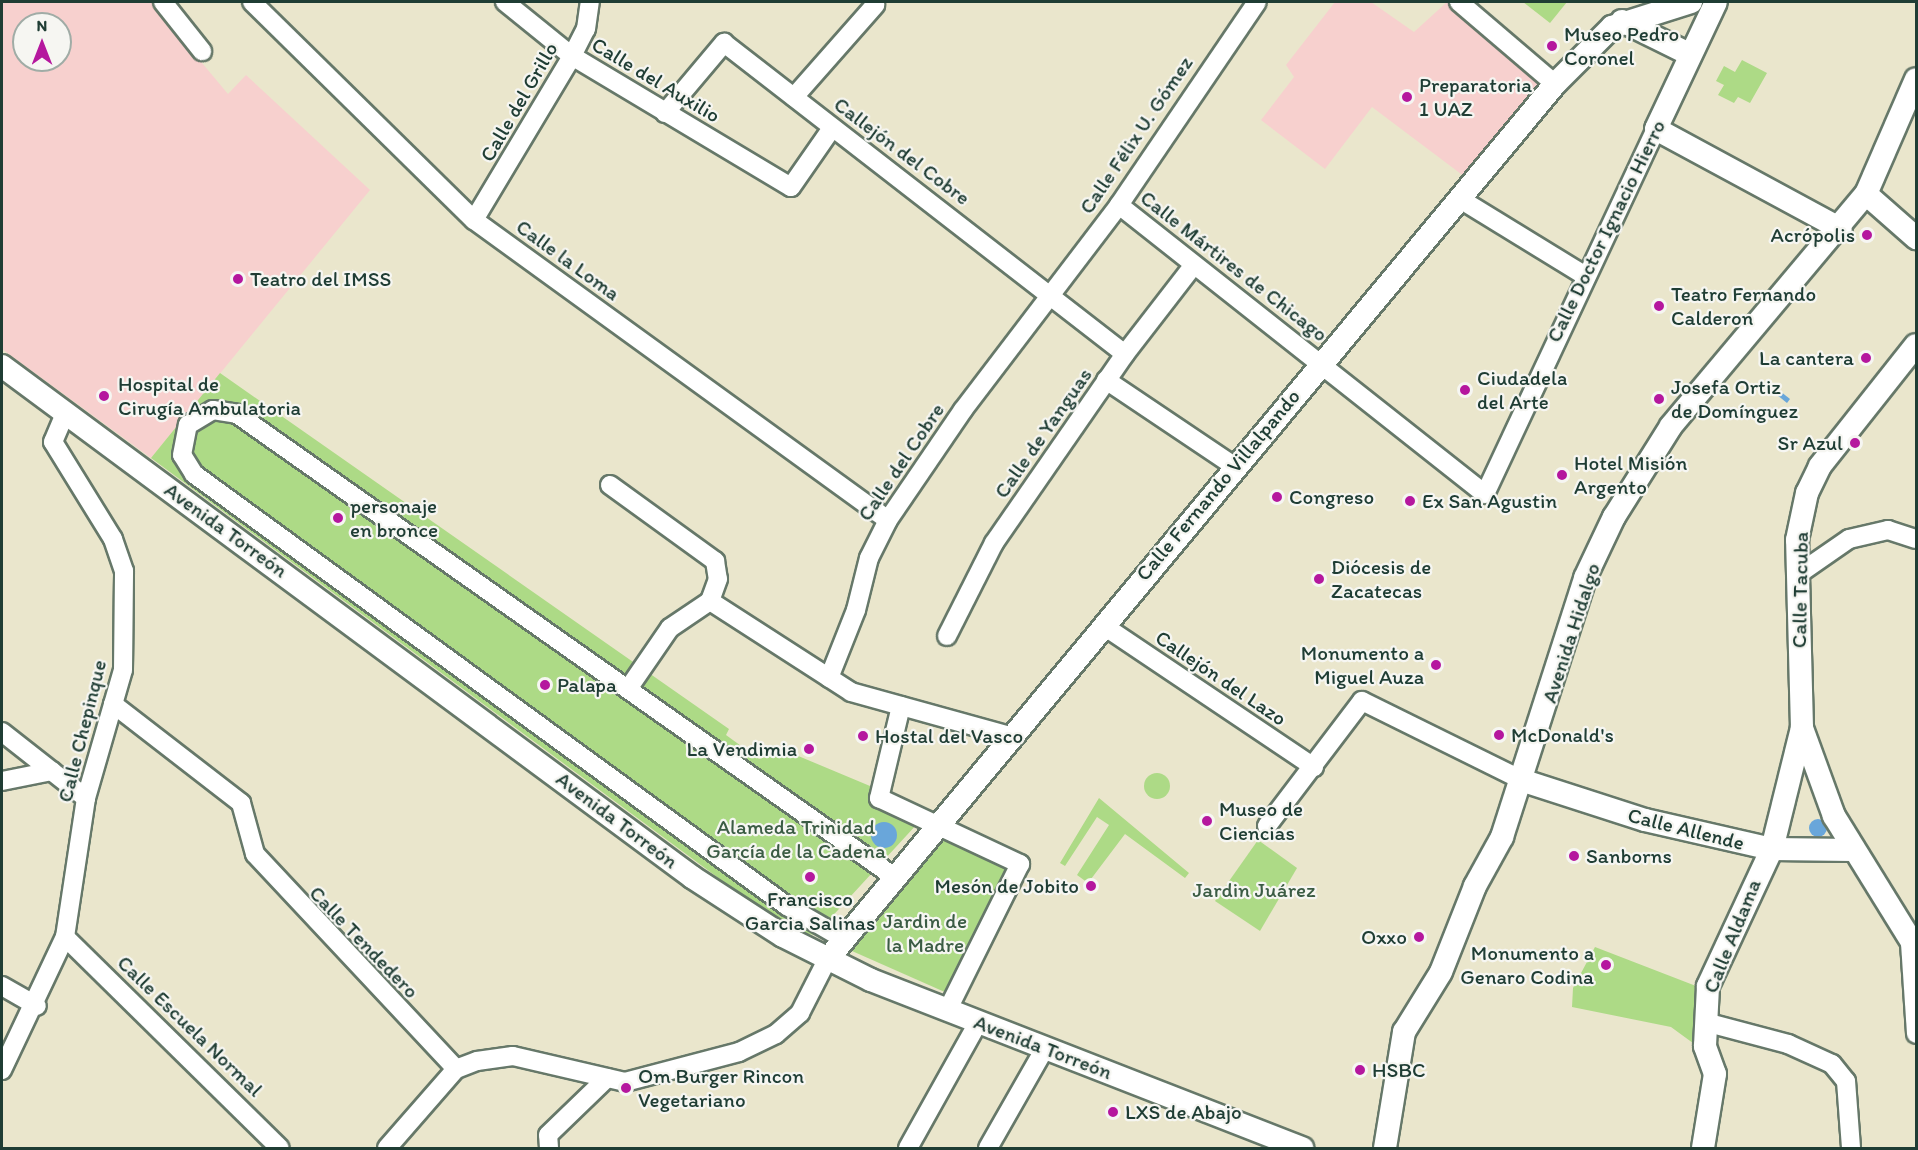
<!DOCTYPE html>
<meta charset="utf-8">
<style>
body{margin:0}
#map{position:relative;width:1918px;height:1150px;overflow:hidden;background:#eae6cc;font-family:Itim,sans-serif}
div>[style]{position:absolute}
.built>*{inset:0;background:#f7d0ce}
.green>*{inset:0;background:#adda86}
.round{border-radius:50%}
.water>*{inset:0;background:#69a6da}
.roads{filter:drop-shadow(2px 0 #667869) drop-shadow(-2px 0 #667869) drop-shadow(0 2px #667869) drop-shadow(0 -2px #667869)}
.minor>*{height:18px;margin:-9px;padding:0 9px;transform-origin:9px;border-radius:9px;background:#fff}
.tertiary>*{height:22px;margin:-11px;padding:0 11px;transform-origin:11px;border-radius:11px;background:#fff}
.dots>*{width:16px;height:16px;translate:-50% -50%;box-sizing:border-box;border:3px solid #f6f6f2;border-radius:50%}
span{translate:-50% -50%;white-space:nowrap;text-align:center;line-height:1.15;-webkit-text-stroke:4.5px #f6f6f2;paint-order:stroke}
.poi-label{font-size:21px;color:#1f3d34}
.left{translate:0 -50%;text-align:left}
.right{translate:-100% -50%;text-align:right}
.street-label{font-size:21px;color:#1f3d34}
.park-label{font-size:21px;color:#3b5c44}
.frame{position:absolute;inset:0;border:3px solid #1f3d34;pointer-events:none}
.north{position:absolute;left:12px;top:12px;width:60px;height:60px;box-sizing:border-box;background:#f6f6f2;border:2px solid #a0aca6;border-radius:50%;rotate:0deg;font-size:16px;font-weight:700;line-height:24px;text-align:center;color:#1f3d34}
.north::after{content:'';display:block;margin:auto;width:21px;height:27px;background:#b5179e;clip-path:polygon(50% 0,100% 100%,50% 72%,0 100%)}
</style>
<div id="map">
<div class="built">
<div style="clip-path:polygon(evenodd,2px 2px,151px 2px,228px 94px,246px 75px,370px 190px,151px 458px,2px 349px,2px 2px,24px 24px,60px 24px,60px 60px,24px 60px,24px 24px)"></div>
<div style="clip-path:polygon(1335px 2px,1371px 2px,1414px 32px,1447px 2px,1544px 87px,1465px 177px,1372px 107px,1325px 169px,1261px 120px,1294px 77px,1286px 65px)"></div>
</div>
<div class="green">
<div style="clip-path:polygon(1523px 2px,1567px 2px,1550px 23px)"></div>
<div style="clip-path:polygon(1742px 60px,1767px 73px,1750px 103px,1738px 97px,1734px 103px,1718px 95px,1724px 85px,1716px 81px,1724px 66px,1735px 72px)"></div>
<div style="clip-path:polygon(220px 373px,729px 729px,726px 735px,759px 759px,769px 756px,772px 745px,870px 786px,873px 802px,918px 823px,815px 935px,790px 931px,151px 458px)"></div>
<div class="round" style="left:1144px;top:773px;width:26px;height:26px"></div>
<div style="clip-path:polygon(1099px 798px,1189px 873px,1185px 878px,1125px 834px,1088px 883px,1077px 875px,1109px 825px,1097px 817px,1065px 866px,1060px 863px)"></div>
<div style="clip-path:polygon(946px 834px,1007px 863px,1008px 871px,947px 993px,852px 951px)"></div>
<div style="clip-path:polygon(1258px 840px,1297px 868px,1260px 931px,1215px 901px)"></div>
<div style="clip-path:polygon(1595px 947px,1696px 986px,1697px 1046px,1671px 1027px,1572px 1007px,1573px 988px)"></div>
</div>
<div class="water">
<div style="clip-path:polygon(1770px 383px,1790px 399px,1787px 403px,1767px 387px)"></div>
<div class="round" style="left:1809px;top:819px;width:18px;height:18px"></div>
<div class="round" style="left:871px;top:822px;width:26px;height:26px"></div>
</div>
<div class="roads">
<div class="minor">
<div style="left:163px;top:2px;width:63px;rotate:51.5deg"></div>
<div style="left:252px;top:2px;width:311px;rotate:44.5deg"></div>
<div style="left:474px;top:220px;width:511px;rotate:35.93deg"></div>
<div style="left:505px;top:2px;width:86px;rotate:38.9deg"></div>
<div style="left:572px;top:56px;width:255px;rotate:30.9deg"></div>
<div style="left:791px;top:187px;width:72px;rotate:-55.2deg"></div>
<div style="left:1459px;top:2px;width:126px;rotate:40.5deg"></div>
<div style="left:794px;top:97px;width:123px;rotate:-48.6deg"></div>
<div style="left:665px;top:113px;width:92px;rotate:-49.9deg"></div>
<div style="left:724px;top:43px;width:507px;rotate:37.8deg"></div>
<div style="left:1460px;top:199px;width:145px;rotate:31.5deg"></div>
<div style="left:1119px;top:205px;width:466px;rotate:38.3deg"></div>
<div style="left:1485px;top:494px;width:403px;rotate:-64.9deg"></div>
<div style="left:474px;top:220px;width:191px;rotate:-59.1deg"></div>
<div style="left:572px;top:56px;width:30px;rotate:-63deg"></div>
<div style="left:586px;top:29px;width:27px;rotate:-82deg"></div>
<div style="left:1106px;top:380px;width:154px;rotate:33.9deg"></div>
<div style="left:610px;top:485px;width:130px;rotate:35.9deg"></div>
<div style="left:715px;top:561px;width:18px;rotate:81deg"></div>
<div style="left:718px;top:579px;width:23px;rotate:110deg"></div>
<div style="left:1797px;top:575px;width:63px;rotate:-34.7deg"></div>
<div style="left:1849px;top:539px;width:40px;rotate:-13deg"></div>
<div style="left:1888px;top:530px;width:29px;rotate:18deg"></div>
<div style="left:710px;top:601px;width:168px;rotate:32.8deg"></div>
<div style="left:851px;top:692px;width:165px;rotate:15.5deg"></div>
<div style="left:1104px;top:626px;width:253px;rotate:33.9deg"></div>
<div style="left:947px;top:636px;width:104px;rotate:-63.2deg"></div>
<div style="left:994px;top:543px;width:230px;rotate:-55.3deg"></div>
<div style="left:1125px;top:354px;width:111px;rotate:-52.3deg"></div>
<div style="left:829px;top:678px;width:73px;rotate:-68.3deg"></div>
<div style="left:856px;top:610px;width:54px;rotate:-76deg"></div>
<div style="left:869px;top:558px;width:42px;rotate:-63.4deg"></div>
<div style="left:888px;top:520px;width:133px;rotate:-55.7deg"></div>
<div style="left:963px;top:410px;width:258px;rotate:-52.7deg"></div>
<div style="left:1119px;top:205px;width:245px;rotate:-55.8deg"></div>
<div style="left:628px;top:689px;width:74px;rotate:-55.5deg"></div>
<div style="left:670px;top:628px;width:48px;rotate:-34deg"></div>
<div style="left:113px;top:704px;width:162px;rotate:37.7deg"></div>
<div style="left:241px;top:803px;width:53px;rotate:74.6deg"></div>
<div style="left:255px;top:854px;width:294px;rotate:46.9deg"></div>
<div style="left:901px;top:706px;width:95px;rotate:103.4deg"></div>
<div style="left:879px;top:798px;width:156px;rotate:25.1deg"></div>
<div style="left:1020px;top:864px;width:164px;rotate:116.4deg"></div>
<div style="left:2px;top:732px;width:107px;rotate:38.2deg"></div>
<div style="left:2px;top:781px;width:51px;rotate:-11.3deg"></div>
<div style="left:1267px;top:826px;width:157px;rotate:-52.8deg"></div>
<div style="left:1362px;top:701px;width:181px;rotate:26.3deg"></div>
<div style="left:65px;top:937px;width:301px;rotate:44.5deg"></div>
<div style="left:842px;top:938px;width:64px;rotate:-149.8deg"></div>
<div style="left:787px;top:906px;width:734px;rotate:-143.93deg"></div>
<div style="left:194px;top:474px;width:22px;rotate:-122deg"></div>
<div style="left:182px;top:455px;width:31px;rotate:-79deg"></div>
<div style="left:188px;top:425px;width:29px;rotate:-31deg"></div>
<div style="left:213px;top:410px;width:24px;rotate:9deg"></div>
<div style="left:237px;top:414px;width:802px;rotate:35.16deg"></div>
<div style="left:1910px;top:943px;width:91px;rotate:86.2deg"></div>
<div style="left:2px;top:986px;width:40px;rotate:29.7deg"></div>
<div style="left:1705px;top:1022px;width:86px;rotate:14.8deg"></div>
<div style="left:1788px;top:1044px;width:48px;rotate:24.4deg"></div>
<div style="left:1832px;top:1064px;width:22px;rotate:51deg"></div>
<div style="left:1846px;top:1081px;width:67px;rotate:85.7deg"></div>
<div style="left:2px;top:1070px;width:147px;rotate:-64.7deg"></div>
<div style="left:65px;top:937px;width:141px;rotate:-81.4deg"></div>
<div style="left:86px;top:798px;width:133px;rotate:-73.9deg"></div>
<div style="left:123px;top:670px;width:99px;rotate:-89.4deg"></div>
<div style="left:124px;top:571px;width:34px;rotate:-109deg"></div>
<div style="left:113px;top:539px;width:114px;rotate:-121.7deg"></div>
<div style="left:53px;top:442px;width:33px;rotate:-67deg"></div>
<div style="left:387px;top:1148px;width:105px;rotate:-48.9deg"></div>
<div style="left:456px;top:1069px;width:22px;rotate:-21deg"></div>
<div style="left:477px;top:1061px;width:36px;rotate:-8deg"></div>
<div style="left:513px;top:1056px;width:115px;rotate:13.1deg"></div>
<div style="left:625px;top:1082px;width:118px;rotate:-14.7deg"></div>
<div style="left:739px;top:1052px;width:41px;rotate:-25.9deg"></div>
<div style="left:776px;top:1034px;width:32px;rotate:-41deg"></div>
<div style="left:800px;top:1013px;width:59px;rotate:-63deg"></div>
<div style="left:549px;top:1148px;width:13px;rotate:-94deg"></div>
<div style="left:548px;top:1135px;width:82px;rotate:-44deg"></div>
<div style="left:908px;top:1148px;width:143px;rotate:-60.8deg"></div>
<div style="left:988px;top:1148px;width:115px;rotate:-60.3deg"></div>
</div>
<div class="tertiary">
<div style="left:1716px;top:2px;width:140px;rotate:115.3deg"></div>
<div style="left:1656px;top:129px;width:210px;rotate:28.4deg"></div>
<div style="left:1622px;top:21px;width:75px;rotate:26.2deg"></div>
<div style="left:1866px;top:194px;width:67px;rotate:41.3deg"></div>
<div style="left:2px;top:366px;width:859px;rotate:36.52deg"></div>
<div style="left:692px;top:877px;width:108px;rotate:33deg"></div>
<div style="left:783px;top:936px;width:98px;rotate:26.6deg"></div>
<div style="left:871px;top:980px;width:463px;rotate:21.3deg"></div>
<div style="left:1802px;top:728px;width:94px;rotate:70deg"></div>
<div style="left:1834px;top:816px;width:156px;rotate:58.3deg"></div>
<div style="left:1524px;top:781px;width:127px;rotate:17.9deg"></div>
<div style="left:1645px;top:820px;width:130px;rotate:12.9deg"></div>
<div style="left:1772px;top:849px;width:80px;rotate:0.7deg"></div>
<div style="left:827px;top:960px;width:1139px;rotate:-50.27deg"></div>
<div style="left:1555px;top:84px;width:81px;rotate:-45deg"></div>
<div style="left:1612px;top:27px;width:83px;rotate:-17.6deg"></div>
<div style="left:1385px;top:1148px;width:118px;rotate:-80.7deg"></div>
<div style="left:1404px;top:1032px;width:70px;rotate:-58.3deg"></div>
<div style="left:1441px;top:972px;width:92px;rotate:-68.4deg"></div>
<div style="left:1475px;top:886px;width:56px;rotate:-61.1deg"></div>
<div style="left:1502px;top:837px;width:272px;rotate:-72.2deg"></div>
<div style="left:1585px;top:578px;width:68px;rotate:-64.6deg"></div>
<div style="left:1614px;top:517px;width:107px;rotate:-57.9deg"></div>
<div style="left:1671px;top:426px;width:303px;rotate:-50deg"></div>
<div style="left:1866px;top:194px;width:125px;rotate:-66.5deg"></div>
<div style="left:1703px;top:1148px;width:75px;rotate:-80.8deg"></div>
<div style="left:1715px;top:1074px;width:30px;rotate:-110deg"></div>
<div style="left:1705px;top:1046px;width:60px;rotate:-87.1deg"></div>
<div style="left:1708px;top:986px;width:151px;rotate:-65deg"></div>
<div style="left:1772px;top:849px;width:125px;rotate:-76.1deg"></div>
<div style="left:1802px;top:728px;width:188px;rotate:-91.5deg"></div>
<div style="left:1797px;top:540px;width:48px;rotate:-78deg"></div>
<div style="left:1807px;top:493px;width:30px;rotate:-64deg"></div>
<div style="left:1820px;top:466px;width:154px;rotate:-51.6deg"></div>
</div>
</div>
<div class="dots">
<div style="left:1552px;top:46px;background:#b5179e"></div>
<div style="left:1407px;top:97px;background:#b5179e"></div>
<div style="left:1867px;top:235px;background:#b5179e"></div>
<div style="left:238px;top:279px;background:#b5179e"></div>
<div style="left:1659px;top:306px;background:#b5179e"></div>
<div style="left:1866px;top:358px;background:#b5179e"></div>
<div style="left:1465px;top:390px;background:#b5179e"></div>
<div style="left:104px;top:396px;background:#b5179e"></div>
<div style="left:1659px;top:399px;background:#b5179e"></div>
<div style="left:1855px;top:443px;background:#b5179e"></div>
<div style="left:1562px;top:475px;background:#b5179e"></div>
<div style="left:1277px;top:497px;background:#b5179e"></div>
<div style="left:1410px;top:501px;background:#b5179e"></div>
<div style="left:338px;top:518px;background:#b5179e"></div>
<div style="left:1319px;top:579px;background:#b5179e"></div>
<div style="left:1436px;top:665px;background:#b5179e"></div>
<div style="left:545px;top:685px;background:#b5179e"></div>
<div style="left:1499px;top:735px;background:#b5179e"></div>
<div style="left:863px;top:736px;background:#b5179e"></div>
<div style="left:809px;top:749px;background:#b5179e"></div>
<div style="left:1207px;top:821px;background:#b5179e"></div>
<div style="left:1574px;top:856px;background:#b5179e"></div>
<div style="left:810px;top:877px;background:#b5179e"></div>
<div style="left:1091px;top:886px;background:#b5179e"></div>
<div style="left:1419px;top:937px;background:#b5179e"></div>
<div style="left:1606px;top:965px;background:#b5179e"></div>
<div style="left:1360px;top:1070px;background:#b5179e"></div>
<div style="left:626px;top:1088px;background:#b5179e"></div>
<div style="left:1113px;top:1112px;background:#b5179e"></div>
</div>
<div class="poi-label">
<span class="left" style="left:1564px;top:46px">Museo Pedro<br>Coronel</span>
<span class="left" style="left:1419px;top:97px">Preparatoria<br>1 UAZ</span>
<span class="right" style="left:1855px;top:235px">Acrópolis</span>
<span class="left" style="left:250px;top:279px">Teatro del IMSS</span>
<span class="left" style="left:1671px;top:306px">Teatro Fernando<br>Calderon</span>
<span class="right" style="left:1854px;top:358px">La cantera</span>
<span class="left" style="left:1477px;top:390px">Ciudadela<br>del Arte</span>
<span class="left" style="left:118px;top:396px">Hospital de<br>Cirugía Ambulatoria</span>
<span class="left" style="left:1671px;top:399px">Josefa Ortiz<br>de Domínguez</span>
<span class="right" style="left:1843px;top:443px">Sr Azul</span>
<span class="left" style="left:1574px;top:475px">Hotel Misión<br>Argento</span>
<span class="left" style="left:1289px;top:497px">Congreso</span>
<span class="left" style="left:1422px;top:501px">Ex San Agustin</span>
<span class="left" style="left:350px;top:518px">personaje<br>en bronce</span>
<span class="left" style="left:1331px;top:579px">Diócesis de<br>Zacatecas</span>
<span class="right" style="left:1424px;top:665px">Monumento a<br>Miguel Auza</span>
<span class="left" style="left:557px;top:685px">Palapa</span>
<span class="left" style="left:1511px;top:735px">McDonald's</span>
<span class="left" style="left:875px;top:736px">Hostal del Vasco</span>
<span class="right" style="left:797px;top:749px">La Vendimia</span>
<span class="left" style="left:1219px;top:821px">Museo de<br>Ciencias</span>
<span class="left" style="left:1586px;top:856px">Sanborns</span>
<span class="right" style="left:1079px;top:886px">Mesón de Jobito</span>
<span style="left:810px;top:911px">Francisco<br>Garcia Salinas</span>
<span class="right" style="left:1407px;top:937px">Oxxo</span>
<span class="right" style="left:1594px;top:965px">Monumento a<br>Genaro Codina</span>
<span class="left" style="left:1372px;top:1070px">HSBC</span>
<span class="left" style="left:638px;top:1088px">Om Burger Rincon<br>Vegetariano</span>
<span class="left" style="left:1125px;top:1112px">LXS de Abajo</span>
</div>
<div class="street-label">
<span style="left:656px;top:80px;rotate:31deg">Calle del Auxilio</span>
<span style="left:519px;top:102px;rotate:-60deg">Calle del Grillo</span>
<span style="left:1136px;top:135px;rotate:-56deg">Calle Félix U. Gómez</span>
<span style="left:902px;top:151px;rotate:37deg">Callejón del Cobre</span>
<span style="left:1606px;top:231px;rotate:-64deg">Calle Doctor Ignacio Hierro</span>
<span style="left:568px;top:260px;rotate:36deg">Calle la Loma</span>
<span style="left:1234px;top:266px;rotate:38deg">Calle Mártires de Chicago</span>
<span style="left:1043px;top:433px;rotate:-55deg">Calle de Yanguas</span>
<span style="left:901px;top:462px;rotate:-56deg">Calle del Cobre</span>
<span style="left:1218px;top:485px;rotate:-50deg">Calle Fernando Villalpando</span>
<span style="left:226px;top:530px;rotate:36deg">Avenida Torreón</span>
<span style="left:1800px;top:590px;rotate:-89deg">Calle Tacuba</span>
<span style="left:1571px;top:633px;rotate:-72deg">Avenida Hidalgo</span>
<span style="left:1221px;top:678px;rotate:34deg">Callejón del Lazo</span>
<span style="left:82px;top:731px;rotate:-76deg">Calle Chepinque</span>
<span style="left:617px;top:820px;rotate:37deg">Avenida Torreón</span>
<span style="left:1686px;top:829px;rotate:14deg">Calle Allende</span>
<span style="left:1732px;top:936px;rotate:-68deg">Calle Aldama</span>
<span style="left:364px;top:942px;rotate:46deg">Calle Tendedero</span>
<span style="left:190px;top:1026px;rotate:44deg">Calle Escuela Normal</span>
<span style="left:1043px;top:1047px;rotate:21deg">Avenida Torreón</span>
</div>
<div class="park-label">
<span style="left:796px;top:839px">Alameda Trinidad<br>García de la Cadena</span>
<span style="left:1254px;top:890px">Jardin Juárez</span>
<span style="left:925px;top:933px">Jardin de<br>la Madre</span>
</div>
<div class="frame"></div>
<div class="north">N</div>
</div>
